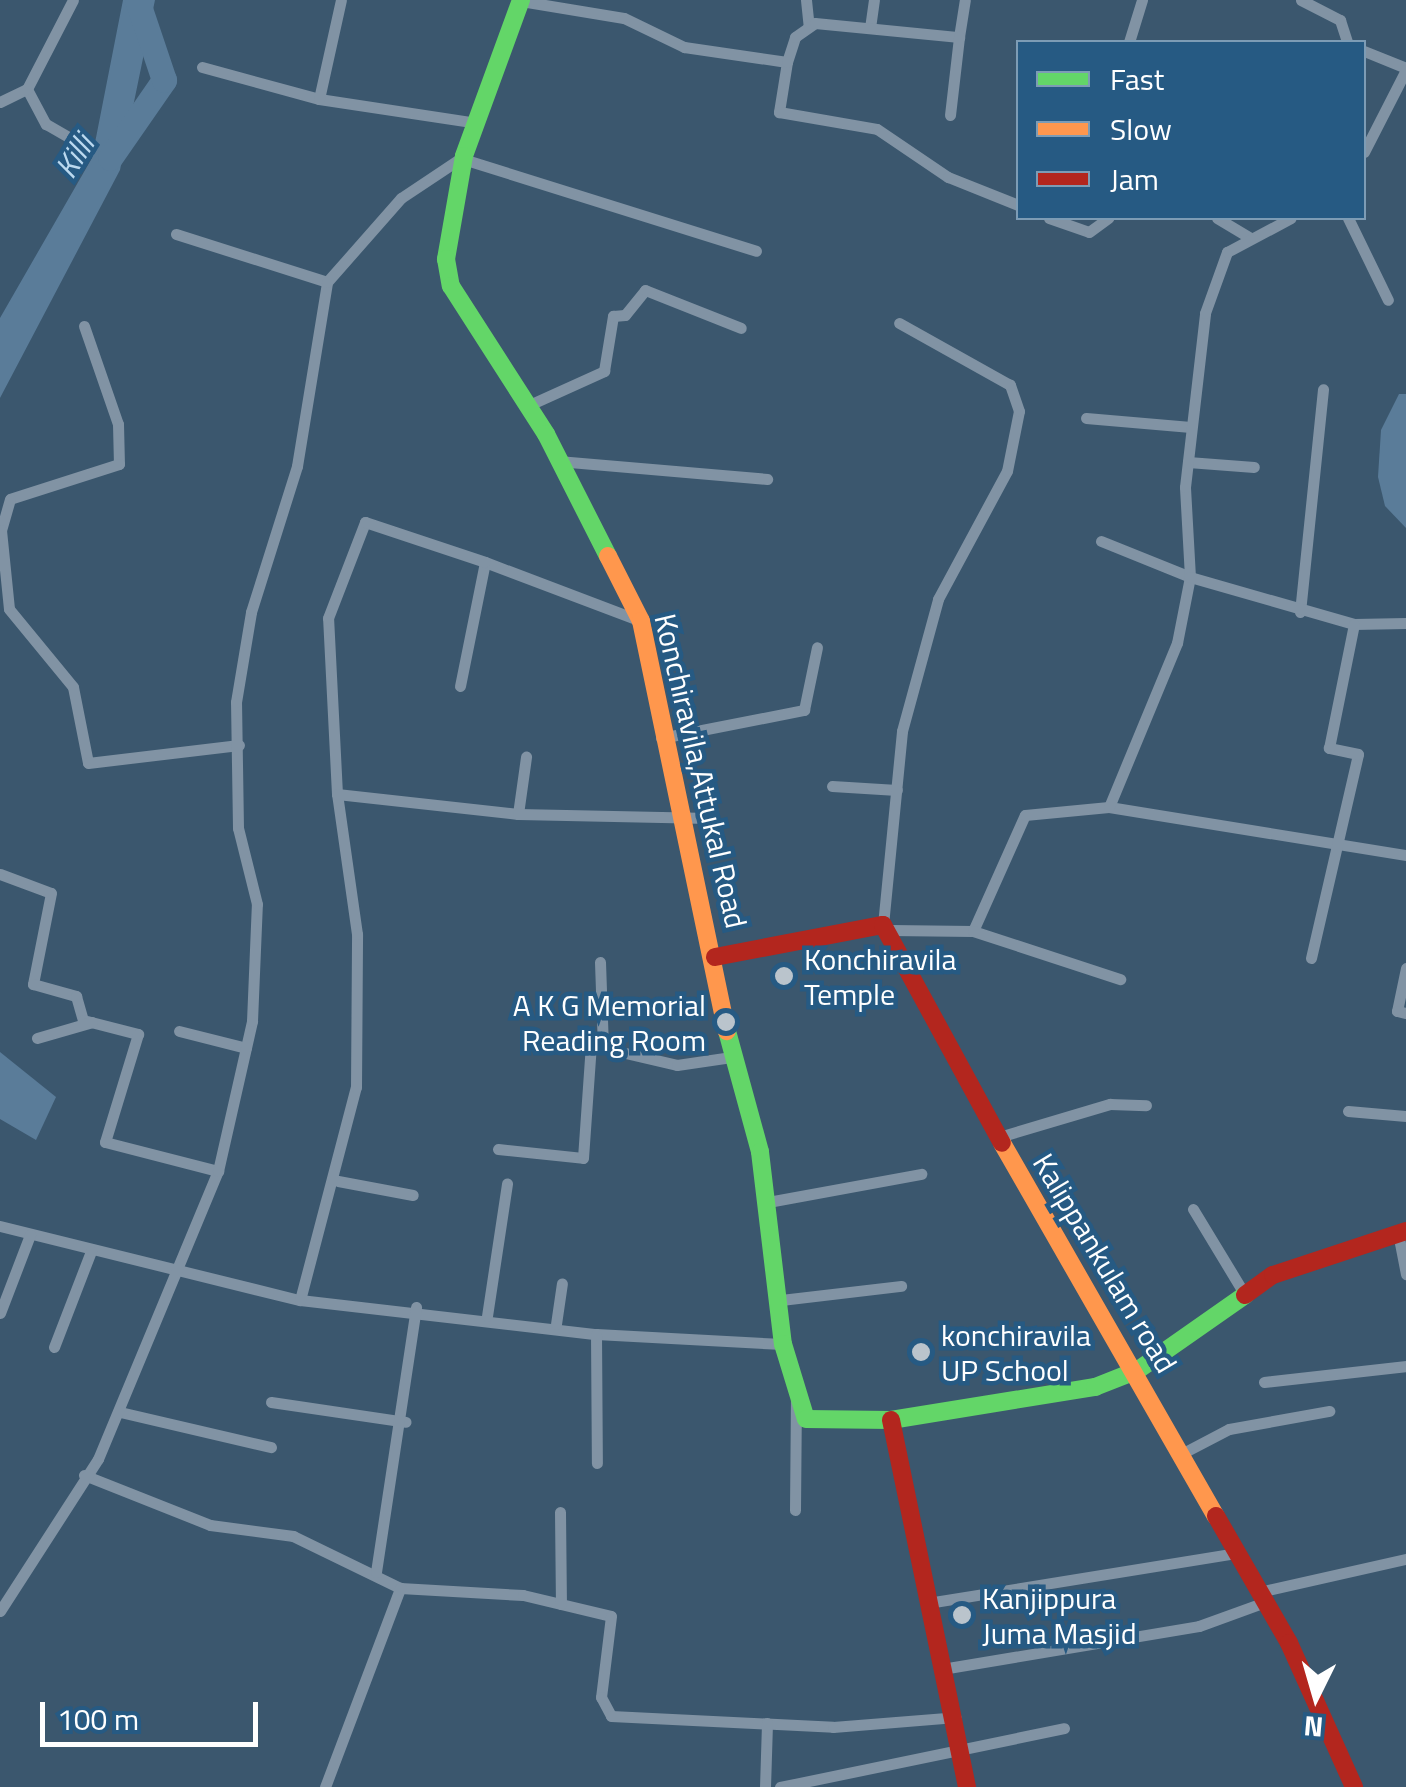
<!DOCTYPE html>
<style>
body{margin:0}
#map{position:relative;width:1406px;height:1787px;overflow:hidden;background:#3b576e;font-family:"Titillium Web",sans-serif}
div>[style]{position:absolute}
.water>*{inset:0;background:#5a7c99}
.river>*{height:25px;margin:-12.5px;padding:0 12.5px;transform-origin:12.5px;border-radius:12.5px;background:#5a7c99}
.street>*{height:11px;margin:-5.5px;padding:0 5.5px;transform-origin:5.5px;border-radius:5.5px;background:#8193a4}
.fast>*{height:18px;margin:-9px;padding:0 9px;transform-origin:9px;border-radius:9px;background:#63d668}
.slow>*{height:18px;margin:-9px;padding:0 9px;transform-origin:9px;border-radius:9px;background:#ff974d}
.jam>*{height:18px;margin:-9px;padding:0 9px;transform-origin:9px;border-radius:9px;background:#b3261e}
.dots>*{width:28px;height:28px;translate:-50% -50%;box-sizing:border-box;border:5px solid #265a83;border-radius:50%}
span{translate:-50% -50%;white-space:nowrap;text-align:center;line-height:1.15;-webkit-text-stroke:9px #265a83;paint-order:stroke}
.street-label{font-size:30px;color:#fff}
.poi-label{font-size:30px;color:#fff}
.left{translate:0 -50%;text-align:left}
.right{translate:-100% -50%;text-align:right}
.water-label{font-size:32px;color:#bbd9ef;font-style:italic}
.legend{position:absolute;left:1016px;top:40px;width:350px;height:180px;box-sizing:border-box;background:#265a83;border:2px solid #7d9cb5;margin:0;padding:12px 18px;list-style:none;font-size:30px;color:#fff}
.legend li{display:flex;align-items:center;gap:20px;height:50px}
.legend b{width:50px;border:2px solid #7d9cb5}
.north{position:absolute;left:1266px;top:1647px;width:100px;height:100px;-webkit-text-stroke:8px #265a83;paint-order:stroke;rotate:185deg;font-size:28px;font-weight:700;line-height:40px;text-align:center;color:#fff}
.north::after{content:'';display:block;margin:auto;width:35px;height:45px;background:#fff;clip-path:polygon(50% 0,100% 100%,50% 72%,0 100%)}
.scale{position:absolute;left:40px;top:1702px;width:218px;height:45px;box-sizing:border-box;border:5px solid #fff;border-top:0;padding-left:12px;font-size:30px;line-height:35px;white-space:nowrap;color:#fff;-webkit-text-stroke:8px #265a83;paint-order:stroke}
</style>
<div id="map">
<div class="water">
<div style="clip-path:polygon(123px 0,155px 0,120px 170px,0 398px,0 318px,92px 158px)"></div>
<div style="clip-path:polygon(1399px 394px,1406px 394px,1406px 528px,1385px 506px,1378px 477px,1381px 430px)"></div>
<div style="clip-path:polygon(0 1052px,56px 1097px,36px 1140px,0 1119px)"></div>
</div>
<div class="river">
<div style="left:110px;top:158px;width:95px;rotate:-55.3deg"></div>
<div style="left:164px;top:80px;width:84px;rotate:-108.6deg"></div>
</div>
<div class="street">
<div style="left:806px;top:0;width:27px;rotate:84deg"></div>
<div style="left:1301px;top:0;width:44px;rotate:27.1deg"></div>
<div style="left:1340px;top:20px;width:23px;rotate:72deg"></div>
<div style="left:521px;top:1px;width:104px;rotate:9.4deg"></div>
<div style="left:624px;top:18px;width:67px;rotate:25.8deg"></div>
<div style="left:684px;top:47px;width:104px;rotate:8.3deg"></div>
<div style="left:787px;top:62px;width:51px;rotate:99.1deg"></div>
<div style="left:779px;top:112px;width:99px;rotate:9.8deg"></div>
<div style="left:877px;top:129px;width:86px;rotate:34.1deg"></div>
<div style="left:948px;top:177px;width:75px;rotate:21.8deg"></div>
<div style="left:870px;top:28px;width:28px;rotate:-82deg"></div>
<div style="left:1129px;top:42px;width:44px;rotate:-72.8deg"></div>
<div style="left:1364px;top:51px;width:45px;rotate:22deg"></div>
<div style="left:787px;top:62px;width:26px;rotate:-72deg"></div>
<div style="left:795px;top:37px;width:24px;rotate:-35deg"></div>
<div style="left:815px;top:23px;width:145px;rotate:5.6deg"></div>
<div style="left:959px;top:37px;width:37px;rotate:-81deg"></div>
<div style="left:202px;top:67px;width:121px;rotate:15.3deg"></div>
<div style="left:319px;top:99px;width:161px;rotate:8.6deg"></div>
<div style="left:27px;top:89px;width:40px;rotate:62deg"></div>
<div style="left:46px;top:124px;width:32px;rotate:30deg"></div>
<div style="left:74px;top:140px;width:20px;rotate:81deg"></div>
<div style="left:319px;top:99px;width:101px;rotate:-77.5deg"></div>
<div style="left:0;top:102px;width:30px;rotate:-26deg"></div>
<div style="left:27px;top:89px;width:100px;rotate:-62.7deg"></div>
<div style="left:950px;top:115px;width:79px;rotate:-83.4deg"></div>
<div style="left:1364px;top:152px;width:92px;rotate:-62.9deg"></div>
<div style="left:463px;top:159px;width:307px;rotate:17.4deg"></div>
<div style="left:1049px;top:218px;width:42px;rotate:19.3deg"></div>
<div style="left:1089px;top:232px;width:24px;rotate:-36deg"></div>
<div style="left:1217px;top:218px;width:39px;rotate:31deg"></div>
<div style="left:1348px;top:218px;width:91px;rotate:64deg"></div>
<div style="left:176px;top:234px;width:158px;rotate:17.6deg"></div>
<div style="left:84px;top:326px;width:104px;rotate:70.9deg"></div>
<div style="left:118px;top:424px;width:40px;rotate:88.6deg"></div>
<div style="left:119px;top:464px;width:114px;rotate:162.2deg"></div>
<div style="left:10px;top:499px;width:32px;rotate:106deg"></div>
<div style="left:1px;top:530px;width:79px;rotate:84.2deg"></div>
<div style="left:9px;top:609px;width:101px;rotate:50.6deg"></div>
<div style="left:73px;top:687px;width:77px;rotate:78.8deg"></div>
<div style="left:88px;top:763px;width:152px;rotate:-6.8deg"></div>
<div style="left:527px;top:406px;width:85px;rotate:-24.4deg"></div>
<div style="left:604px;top:371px;width:56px;rotate:-80.7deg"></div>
<div style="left:613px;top:316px;width:12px;rotate:-5deg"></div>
<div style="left:625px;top:315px;width:32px;rotate:-51deg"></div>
<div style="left:645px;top:290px;width:103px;rotate:21.6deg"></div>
<div style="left:1086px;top:418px;width:105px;rotate:4.9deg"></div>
<div style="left:558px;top:461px;width:210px;rotate:4.9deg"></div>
<div style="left:1188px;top:462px;width:66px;rotate:4.3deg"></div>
<div style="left:1101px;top:541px;width:96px;rotate:22deg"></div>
<div style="left:1190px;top:577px;width:90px;rotate:-93.2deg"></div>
<div style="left:1185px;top:487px;width:175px;rotate:-83.4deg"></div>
<div style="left:1205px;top:313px;width:65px;rotate:-70.2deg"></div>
<div style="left:1227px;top:252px;width:72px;rotate:-28deg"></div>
<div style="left:1300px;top:612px;width:224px;rotate:-84.1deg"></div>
<div style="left:460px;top:686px;width:126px;rotate:-78.6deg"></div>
<div style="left:485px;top:562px;width:167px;rotate:20.7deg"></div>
<div style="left:661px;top:738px;width:146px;rotate:-11.1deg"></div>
<div style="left:804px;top:710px;width:64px;rotate:-78.3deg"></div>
<div style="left:832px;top:786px;width:65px;rotate:3.5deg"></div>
<div style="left:337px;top:794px;width:176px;rotate:-92.9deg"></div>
<div style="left:328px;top:618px;width:103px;rotate:-68.9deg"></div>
<div style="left:365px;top:522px;width:126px;rotate:18.4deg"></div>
<div style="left:1109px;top:807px;width:301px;rotate:9.2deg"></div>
<div style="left:518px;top:814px;width:58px;rotate:-82deg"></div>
<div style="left:0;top:874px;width:54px;rotate:20.4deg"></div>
<div style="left:51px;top:893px;width:93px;rotate:101.2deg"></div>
<div style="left:33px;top:984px;width:45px;rotate:15.6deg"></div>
<div style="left:76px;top:996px;width:25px;rotate:74deg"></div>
<div style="left:83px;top:1020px;width:57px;rotate:14.3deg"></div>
<div style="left:138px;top:1034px;width:113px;rotate:107deg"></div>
<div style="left:105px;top:1142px;width:117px;rotate:14.4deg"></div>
<div style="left:883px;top:925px;width:195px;rotate:-84.4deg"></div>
<div style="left:902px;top:731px;width:137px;rotate:-74.7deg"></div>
<div style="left:938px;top:599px;width:145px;rotate:-61.7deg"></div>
<div style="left:1007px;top:471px;width:61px;rotate:-78.7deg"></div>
<div style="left:1019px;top:411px;width:28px;rotate:-109deg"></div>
<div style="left:1010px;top:385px;width:127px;rotate:-150.8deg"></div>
<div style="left:890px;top:930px;width:83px;rotate:0.7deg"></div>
<div style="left:973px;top:931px;width:127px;rotate:-65.9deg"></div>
<div style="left:1025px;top:815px;width:84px;rotate:-5.4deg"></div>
<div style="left:1109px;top:807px;width:178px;rotate:-67.5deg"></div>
<div style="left:1177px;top:643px;width:67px;rotate:-78.9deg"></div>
<div style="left:1190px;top:577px;width:171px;rotate:16deg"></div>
<div style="left:1354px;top:624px;width:52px;rotate:-1.1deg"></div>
<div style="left:973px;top:931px;width:155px;rotate:18.1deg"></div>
<div style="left:1311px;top:958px;width:209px;rotate:-77deg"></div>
<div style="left:1358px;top:754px;width:30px;rotate:-168deg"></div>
<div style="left:1329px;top:748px;width:126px;rotate:-78.6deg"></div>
<div style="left:600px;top:962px;width:87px;rotate:88deg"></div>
<div style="left:1406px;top:968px;width:44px;rotate:101.8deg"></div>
<div style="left:1397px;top:1011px;width:9px;rotate:13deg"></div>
<div style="left:179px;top:1031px;width:69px;rotate:14.2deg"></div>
<div style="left:37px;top:1038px;width:57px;rotate:-16.2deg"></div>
<div style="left:1348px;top:1111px;width:58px;rotate:4.9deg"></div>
<div style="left:999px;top:1137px;width:116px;rotate:-16.6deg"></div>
<div style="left:1110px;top:1104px;width:36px;rotate:2deg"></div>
<div style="left:498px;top:1149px;width:85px;rotate:6deg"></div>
<div style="left:583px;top:1158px;width:113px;rotate:-86deg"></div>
<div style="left:591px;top:1045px;width:88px;rotate:13.1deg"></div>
<div style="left:677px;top:1065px;width:55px;rotate:-8.4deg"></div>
<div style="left:338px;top:1181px;width:76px;rotate:10.6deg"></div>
<div style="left:768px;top:1202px;width:156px;rotate:-10.4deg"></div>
<div style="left:1193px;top:1209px;width:100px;rotate:58.8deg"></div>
<div style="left:0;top:1226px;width:309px;rotate:13.9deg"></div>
<div style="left:300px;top:1300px;width:298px;rotate:6.6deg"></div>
<div style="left:596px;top:1334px;width:187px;rotate:3.1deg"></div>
<div style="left:1398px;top:1233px;width:42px;rotate:79deg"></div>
<div style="left:300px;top:1300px;width:220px;rotate:-75.3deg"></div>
<div style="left:356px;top:1087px;width:153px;rotate:-89.6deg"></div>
<div style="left:357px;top:934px;width:141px;rotate:-98.1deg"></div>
<div style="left:337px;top:794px;width:182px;rotate:6.3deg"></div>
<div style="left:518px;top:814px;width:191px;rotate:1.2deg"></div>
<div style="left:781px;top:1300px;width:121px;rotate:-6.7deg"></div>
<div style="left:0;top:1313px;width:84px;rotate:-69deg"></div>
<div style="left:487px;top:1316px;width:134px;rotate:-81.4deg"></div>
<div style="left:556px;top:1324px;width:41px;rotate:-81.7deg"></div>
<div style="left:596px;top:1334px;width:129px;rotate:89.6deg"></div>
<div style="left:54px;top:1347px;width:103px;rotate:-68.9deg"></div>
<div style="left:1264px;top:1382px;width:143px;rotate:-6.4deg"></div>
<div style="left:271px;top:1402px;width:136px;rotate:8.4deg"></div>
<div style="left:120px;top:1412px;width:155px;rotate:13.1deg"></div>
<div style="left:1183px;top:1453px;width:52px;rotate:-27.6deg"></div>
<div style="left:1229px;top:1429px;width:102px;rotate:-10.2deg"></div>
<div style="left:84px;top:1475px;width:136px;rotate:21.6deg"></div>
<div style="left:210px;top:1525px;width:84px;rotate:7.5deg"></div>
<div style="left:293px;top:1536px;width:119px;rotate:25.9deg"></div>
<div style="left:400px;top:1588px;width:123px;rotate:3.3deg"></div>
<div style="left:523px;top:1595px;width:90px;rotate:13.4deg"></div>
<div style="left:611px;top:1616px;width:82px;rotate:97deg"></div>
<div style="left:601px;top:1697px;width:21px;rotate:62deg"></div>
<div style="left:611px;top:1716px;width:222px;rotate:2.8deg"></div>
<div style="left:833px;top:1727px;width:123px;rotate:-4.6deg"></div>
<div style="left:795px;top:1510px;width:112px;rotate:-89.5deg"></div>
<div style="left:560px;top:1512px;width:92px;rotate:89.4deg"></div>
<div style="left:376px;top:1572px;width:268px;rotate:-81.4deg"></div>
<div style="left:1259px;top:1592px;width:151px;rotate:-12.7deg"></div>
<div style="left:934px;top:1602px;width:307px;rotate:-9.2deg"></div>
<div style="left:0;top:1611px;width:181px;rotate:-57.2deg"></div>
<div style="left:98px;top:1459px;width:312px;rotate:-67.4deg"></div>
<div style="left:218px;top:1171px;width:154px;rotate:-77.2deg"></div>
<div style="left:252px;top:1021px;width:117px;rotate:-87.6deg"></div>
<div style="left:257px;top:904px;width:78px;rotate:-104deg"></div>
<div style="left:238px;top:828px;width:126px;rotate:-90.9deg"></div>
<div style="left:236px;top:702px;width:91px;rotate:-80.5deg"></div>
<div style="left:251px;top:612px;width:153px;rotate:-72.5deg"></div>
<div style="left:297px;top:466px;width:186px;rotate:-80.7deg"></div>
<div style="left:327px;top:282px;width:112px;rotate:-48.6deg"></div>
<div style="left:401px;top:198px;width:76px;rotate:-33.7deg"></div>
<div style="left:948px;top:1668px;width:254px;rotate:-9.5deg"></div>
<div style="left:1199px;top:1626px;width:70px;rotate:-20deg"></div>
<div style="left:325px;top:1787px;width:213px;rotate:-69.3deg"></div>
<div style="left:765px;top:1787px;width:64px;rotate:-88.2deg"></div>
<div style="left:780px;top:1787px;width:290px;rotate:-11.7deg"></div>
</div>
<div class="fast">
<div style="left:521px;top:0;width:166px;rotate:110.1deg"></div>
<div style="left:464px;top:156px;width:105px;rotate:99.9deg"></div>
<div style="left:446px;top:259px;width:27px;rotate:80deg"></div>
<div style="left:451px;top:286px;width:176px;rotate:57.3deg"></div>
<div style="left:546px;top:434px;width:137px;rotate:63.1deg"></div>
<div style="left:727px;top:1031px;width:125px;rotate:74.7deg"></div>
<div style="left:760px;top:1152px;width:193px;rotate:83.2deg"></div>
<div style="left:783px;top:1344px;width:78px;rotate:73deg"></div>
<div style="left:806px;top:1419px;width:85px;rotate:0.7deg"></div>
<div style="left:891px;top:1420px;width:207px;rotate:-9.2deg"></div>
<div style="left:1095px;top:1387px;width:46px;rotate:-21.6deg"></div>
<div style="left:1138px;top:1370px;width:131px;rotate:-35deg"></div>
</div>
<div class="slow">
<div style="left:608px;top:556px;width:73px;rotate:63.1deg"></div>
<div style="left:641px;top:621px;width:419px;rotate:78.2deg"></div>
<div style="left:1002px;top:1143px;width:430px;rotate:60.2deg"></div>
</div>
<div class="jam">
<div style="left:715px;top:957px;width:171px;rotate:-10.8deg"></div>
<div style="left:883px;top:925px;width:248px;rotate:61.4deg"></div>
<div style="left:1245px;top:1295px;width:34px;rotate:-36deg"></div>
<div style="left:1273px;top:1275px;width:140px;rotate:-18.3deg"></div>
<div style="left:891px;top:1420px;width:375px;rotate:78.3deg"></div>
<div style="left:1216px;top:1516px;width:146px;rotate:60.1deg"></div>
<div style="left:1289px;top:1643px;width:158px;rotate:65.7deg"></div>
</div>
<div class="dots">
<div style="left:784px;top:976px;background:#bac4cc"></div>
<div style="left:726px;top:1022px;background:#bac4cc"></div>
<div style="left:921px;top:1352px;background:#bac4cc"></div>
<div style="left:962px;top:1615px;background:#bac4cc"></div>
</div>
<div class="street-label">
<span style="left:701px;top:771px;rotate:77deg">Konchiravila,Attukal Road</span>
<span style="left:1105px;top:1263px;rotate:59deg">Kalippankulam road</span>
</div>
<div class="poi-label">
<span class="left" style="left:804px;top:976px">Konchiravila<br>Temple</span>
<span class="right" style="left:706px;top:1022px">A K G Memorial<br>Reading Room</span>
<span class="left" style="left:941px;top:1352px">konchiravila<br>UP School</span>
<span class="left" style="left:982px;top:1615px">Kanjippura<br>Juma Masjid</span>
</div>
<div class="water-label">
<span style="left:74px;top:156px;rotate:-58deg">Killi</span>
</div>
<ul class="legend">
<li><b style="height:12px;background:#63d668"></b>Fast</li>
<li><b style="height:12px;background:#ff974d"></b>Slow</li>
<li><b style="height:12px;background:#b3261e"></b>Jam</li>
</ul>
<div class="north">N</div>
<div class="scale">100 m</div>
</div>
